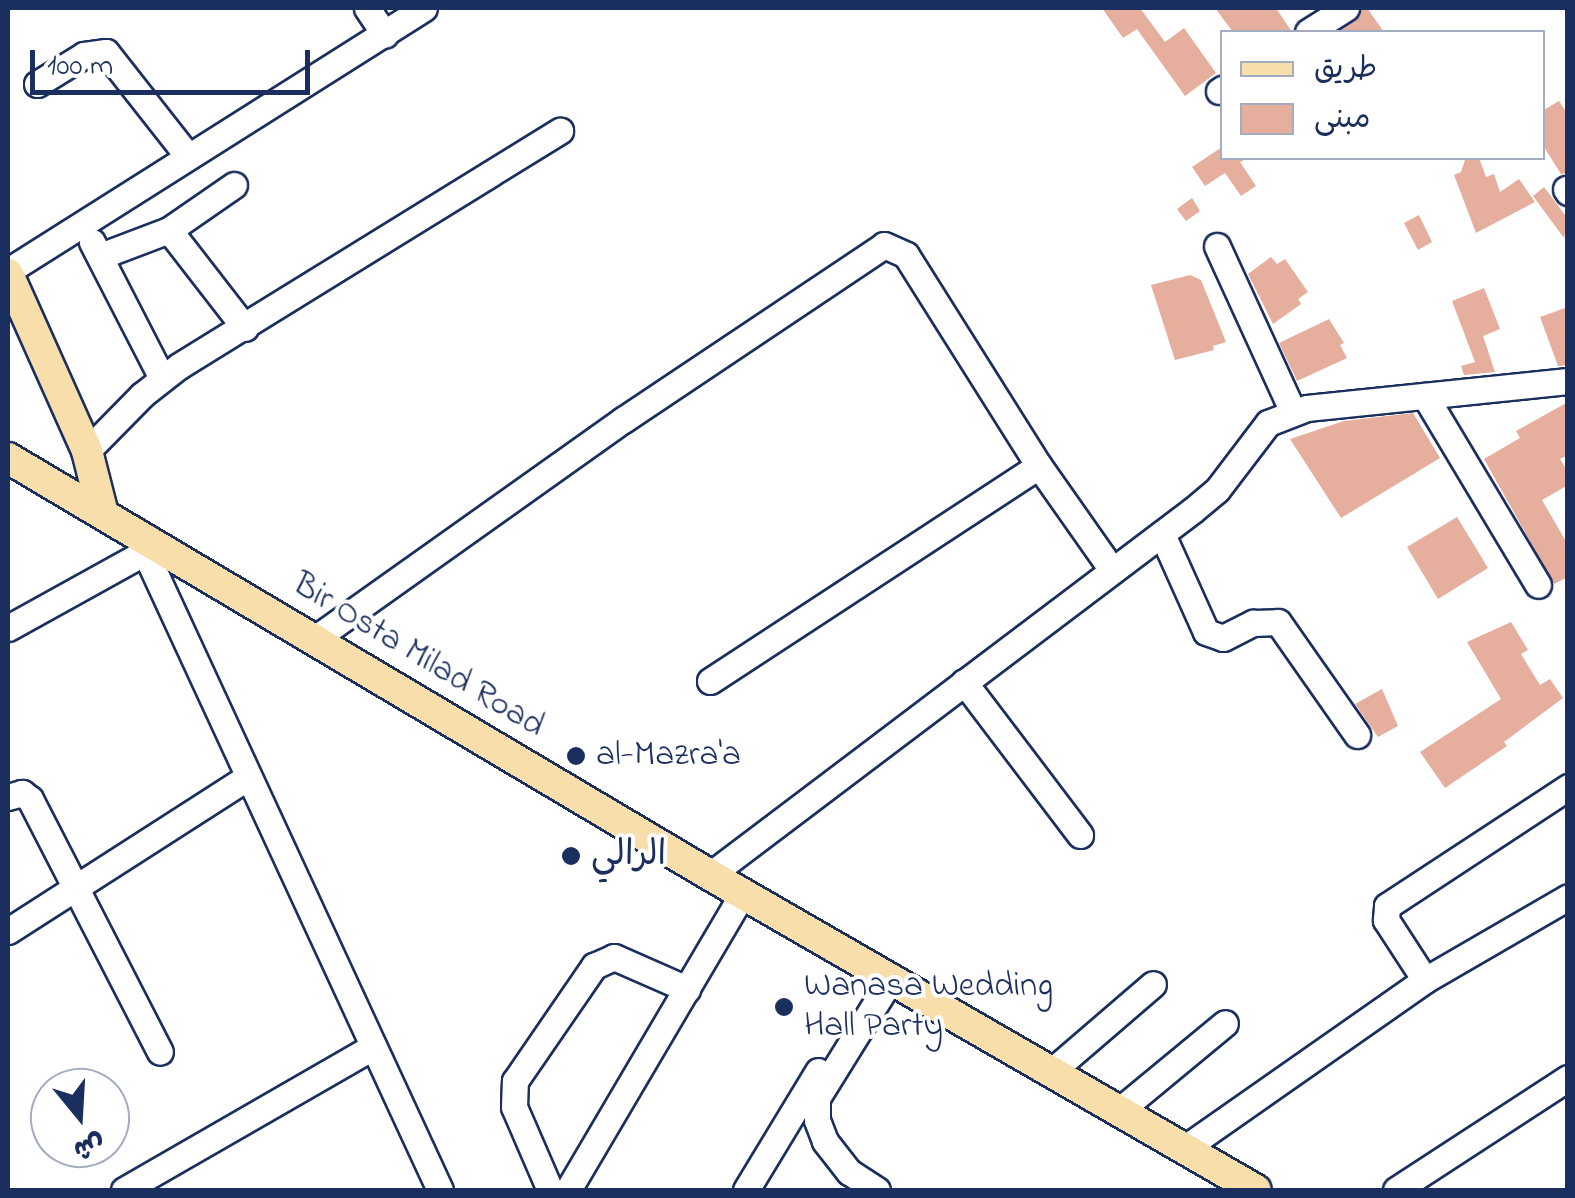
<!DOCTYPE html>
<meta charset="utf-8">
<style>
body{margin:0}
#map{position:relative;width:1575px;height:1198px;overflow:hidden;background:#fff;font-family:"Indie Flower","Playpen Sans Arabic",sans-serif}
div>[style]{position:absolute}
.building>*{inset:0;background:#e6ae9d}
.roads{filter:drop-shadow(2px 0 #1b2f5e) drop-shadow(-2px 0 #1b2f5e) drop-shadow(0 2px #1b2f5e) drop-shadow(0 -2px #1b2f5e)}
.minor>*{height:25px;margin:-12.5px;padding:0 12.5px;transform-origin:12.5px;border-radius:12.5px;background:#fff}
.major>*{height:30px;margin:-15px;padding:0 15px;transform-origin:15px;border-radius:15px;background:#f8deab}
.dots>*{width:28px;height:28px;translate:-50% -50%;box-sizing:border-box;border:5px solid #fff;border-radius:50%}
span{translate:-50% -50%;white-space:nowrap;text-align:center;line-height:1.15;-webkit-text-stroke:8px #fff;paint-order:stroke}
.street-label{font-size:35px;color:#1b2f5e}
.poi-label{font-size:35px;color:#1b2f5e}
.left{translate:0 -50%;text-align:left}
.frame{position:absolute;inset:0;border:10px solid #1b2f5e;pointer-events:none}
.legend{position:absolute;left:1220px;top:30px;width:325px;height:130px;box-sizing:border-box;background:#fff;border:2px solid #a4acbf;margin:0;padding:12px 18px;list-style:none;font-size:30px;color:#1b2f5e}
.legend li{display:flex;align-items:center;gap:20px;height:50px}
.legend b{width:50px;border:2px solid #a4acbf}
.north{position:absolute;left:30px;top:1068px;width:100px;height:100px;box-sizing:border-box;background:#fff;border:2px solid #a4acbf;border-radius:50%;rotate:162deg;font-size:28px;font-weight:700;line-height:40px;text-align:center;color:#1b2f5e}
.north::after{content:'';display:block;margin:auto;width:35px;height:45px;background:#1b2f5e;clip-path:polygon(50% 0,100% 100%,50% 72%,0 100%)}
.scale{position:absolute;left:30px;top:50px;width:280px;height:45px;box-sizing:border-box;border:5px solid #1b2f5e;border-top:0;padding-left:12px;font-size:30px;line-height:35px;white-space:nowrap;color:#1b2f5e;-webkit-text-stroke:8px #fff;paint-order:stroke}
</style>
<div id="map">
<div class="building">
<div style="clip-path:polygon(1102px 8px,1140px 8px,1165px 42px,1184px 28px,1216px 73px,1185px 96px,1137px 29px,1123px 38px)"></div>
<div style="clip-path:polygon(1215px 8px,1276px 8px,1292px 32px,1233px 32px)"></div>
<div style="clip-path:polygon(1362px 8px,1367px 8px,1384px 32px,1338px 32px,1355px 21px)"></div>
<div style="clip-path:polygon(1559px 101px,1568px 115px,1568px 173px,1561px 174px,1542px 144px,1542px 111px)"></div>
<div style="clip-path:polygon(1222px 147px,1222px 158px,1248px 158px,1240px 162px,1256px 186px,1241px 196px,1225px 173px,1205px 186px,1192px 167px)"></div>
<div style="clip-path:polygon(1479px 158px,1486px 177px,1494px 174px,1500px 192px,1519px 179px,1535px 202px,1476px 233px,1454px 175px,1461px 172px,1465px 160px)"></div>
<div style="clip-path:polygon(1544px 187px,1568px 219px,1564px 238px,1533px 196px)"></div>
<div style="clip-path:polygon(1192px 198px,1200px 211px,1186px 221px,1177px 209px)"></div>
<div style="clip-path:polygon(1419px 215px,1432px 242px,1418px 250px,1404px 223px)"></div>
<div style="clip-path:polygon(1271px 257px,1277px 264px,1285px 259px,1308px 292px,1298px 299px,1301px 304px,1273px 324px,1248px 274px)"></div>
<div style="clip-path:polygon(1190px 275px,1201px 280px,1226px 342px,1213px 346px,1214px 350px,1175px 360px,1151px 285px)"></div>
<div style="clip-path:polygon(1484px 288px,1500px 329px,1483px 336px,1495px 372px,1464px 375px,1461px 366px,1475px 362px,1452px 301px)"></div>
<div style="clip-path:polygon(1568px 307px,1568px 365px,1558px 366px,1540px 317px)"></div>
<div style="clip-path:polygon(1329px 319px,1344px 343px,1340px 345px,1347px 358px,1297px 381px,1279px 343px)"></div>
<div style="clip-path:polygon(1568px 402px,1568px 455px,1560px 459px,1568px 472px,1568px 485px,1542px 500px,1568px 545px,1568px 577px,1554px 584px,1484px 459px,1520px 438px,1516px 431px)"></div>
<div style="clip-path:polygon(1413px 413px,1440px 458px,1341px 518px,1290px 439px,1344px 421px)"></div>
<div style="clip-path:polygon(1457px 517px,1488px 568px,1438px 599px,1407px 547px)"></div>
<div style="clip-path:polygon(1511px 622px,1528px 650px,1521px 654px,1540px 685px,1550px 679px,1563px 698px,1504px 742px,1507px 746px,1445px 788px,1420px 752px,1501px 699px,1467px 642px)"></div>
<div style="clip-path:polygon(1382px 689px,1398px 726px,1378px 737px,1355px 704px)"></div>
</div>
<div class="roads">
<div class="minor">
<div style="left:367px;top:8px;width:32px;rotate:56deg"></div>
<div style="left:1308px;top:32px;width:45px;rotate:-32.3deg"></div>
<div style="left:37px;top:84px;width:55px;rotate:-31.7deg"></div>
<div style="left:84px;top:55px;width:22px;rotate:-8deg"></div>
<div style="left:106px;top:52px;width:131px;rotate:51.8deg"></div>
<div style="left:1219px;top:91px;width:4px;rotate:-34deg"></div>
<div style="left:1566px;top:189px;width:4px;rotate:56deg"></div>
<div style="left:169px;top:230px;width:79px;rotate:-34.7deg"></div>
<div style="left:92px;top:242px;width:153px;rotate:62.8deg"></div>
<div style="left:1217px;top:246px;width:183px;rotate:65.4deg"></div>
<div style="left:111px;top:252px;width:62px;rotate:-20.8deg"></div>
<div style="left:169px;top:230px;width:124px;rotate:52.2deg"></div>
<div style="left:8px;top:271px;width:492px;rotate:-32.3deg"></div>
<div style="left:1425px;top:396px;width:220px;rotate:59.1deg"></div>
<div style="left:87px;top:451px;width:78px;rotate:-45.5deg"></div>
<div style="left:142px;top:395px;width:47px;rotate:-38.1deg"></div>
<div style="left:179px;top:366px;width:448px;rotate:-31.7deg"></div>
<div style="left:1162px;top:534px;width:107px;rotate:65.8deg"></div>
<div style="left:1206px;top:632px;width:18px;rotate:19deg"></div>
<div style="left:1223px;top:638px;width:34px;rotate:-27deg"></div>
<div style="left:1253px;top:623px;width:25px;rotate:-2deg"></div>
<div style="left:1278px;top:622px;width:138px;rotate:55deg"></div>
<div style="left:148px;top:538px;width:14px;rotate:102deg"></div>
<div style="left:145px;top:552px;width:703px;rotate:65.19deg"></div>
<div style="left:8px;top:628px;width:157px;rotate:-29deg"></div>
<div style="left:316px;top:638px;width:377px;rotate:-35.4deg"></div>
<div style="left:623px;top:420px;width:314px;rotate:-33.8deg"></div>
<div style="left:884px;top:245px;width:24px;rotate:24deg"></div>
<div style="left:906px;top:255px;width:249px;rotate:57.8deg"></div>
<div style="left:1039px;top:466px;width:127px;rotate:54.9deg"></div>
<div style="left:710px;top:681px;width:393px;rotate:-33.2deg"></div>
<div style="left:964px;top:682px;width:192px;rotate:52.8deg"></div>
<div style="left:8px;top:797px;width:15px;rotate:-16deg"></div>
<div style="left:22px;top:793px;width:10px;rotate:37deg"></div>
<div style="left:30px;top:799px;width:284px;rotate:62.8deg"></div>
<div style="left:710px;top:875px;width:605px;rotate:-37.08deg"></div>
<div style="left:1193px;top:510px;width:31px;rotate:-40deg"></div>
<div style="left:1217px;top:490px;width:84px;rotate:-52.7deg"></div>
<div style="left:1268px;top:423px;width:42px;rotate:-21deg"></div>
<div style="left:1307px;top:408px;width:262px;rotate:-5.9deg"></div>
<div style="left:8px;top:931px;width:283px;rotate:-32.7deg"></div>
<div style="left:1425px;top:980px;width:72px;rotate:-123deg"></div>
<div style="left:1386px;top:920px;width:14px;rotate:-86deg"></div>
<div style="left:1387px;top:906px;width:217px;rotate:-33.3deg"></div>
<div style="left:1052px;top:1071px;width:133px;rotate:-40.7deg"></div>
<div style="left:1120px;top:1110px;width:136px;rotate:-39.6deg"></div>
<div style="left:1185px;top:1148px;width:293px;rotate:-35deg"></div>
<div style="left:1425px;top:980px;width:165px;rotate:-30.1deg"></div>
<div style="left:124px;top:1190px;width:285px;rotate:-29.9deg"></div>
<div style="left:550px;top:1190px;width:90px;rotate:-113.4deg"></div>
<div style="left:514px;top:1107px;width:26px;rotate:-88deg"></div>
<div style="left:515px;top:1081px;width:140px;rotate:-55.5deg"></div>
<div style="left:594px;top:966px;width:22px;rotate:-24deg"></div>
<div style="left:614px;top:957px;width:80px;rotate:23.7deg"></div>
<div style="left:568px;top:1190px;width:345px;rotate:-59.5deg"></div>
<div style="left:746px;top:1190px;width:139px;rotate:-58.8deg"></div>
<div style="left:877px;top:1190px;width:33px;rotate:-147deg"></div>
<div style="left:849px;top:1172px;width:39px;rotate:-128deg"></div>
<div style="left:825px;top:1141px;width:22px;rotate:-111deg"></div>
<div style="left:817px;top:1120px;width:22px;rotate:-90deg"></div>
<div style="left:817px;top:1098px;width:142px;rotate:-58.2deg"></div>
<div style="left:1396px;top:1190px;width:205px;rotate:-33.1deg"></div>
</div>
<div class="major">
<div style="left:8px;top:274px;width:194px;rotate:65.9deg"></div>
<div style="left:87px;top:451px;width:65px;rotate:75.7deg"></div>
<div style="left:8px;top:458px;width:817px;rotate:30.71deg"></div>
<div style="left:710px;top:875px;width:630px;rotate:29.98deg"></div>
</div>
</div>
<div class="dots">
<div style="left:576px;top:756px;background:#1b2f5e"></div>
<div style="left:571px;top:856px;background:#1b2f5e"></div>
<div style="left:784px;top:1007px;background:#1b2f5e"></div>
</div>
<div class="street-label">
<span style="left:418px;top:656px;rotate:31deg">Bir Osta Milad Road</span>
</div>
<div class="poi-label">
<span class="left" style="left:596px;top:756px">al-Mazra'a</span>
<span class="left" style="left:591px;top:856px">الرالي</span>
<span class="left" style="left:804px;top:1007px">Wanasa Wedding<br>Hall Party</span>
</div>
<div class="frame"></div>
<ul class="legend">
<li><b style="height:12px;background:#f8deab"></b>طريق</li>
<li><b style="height:28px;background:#e6ae9d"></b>مبنى</li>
</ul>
<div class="north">ش</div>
<div class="scale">100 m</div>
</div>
